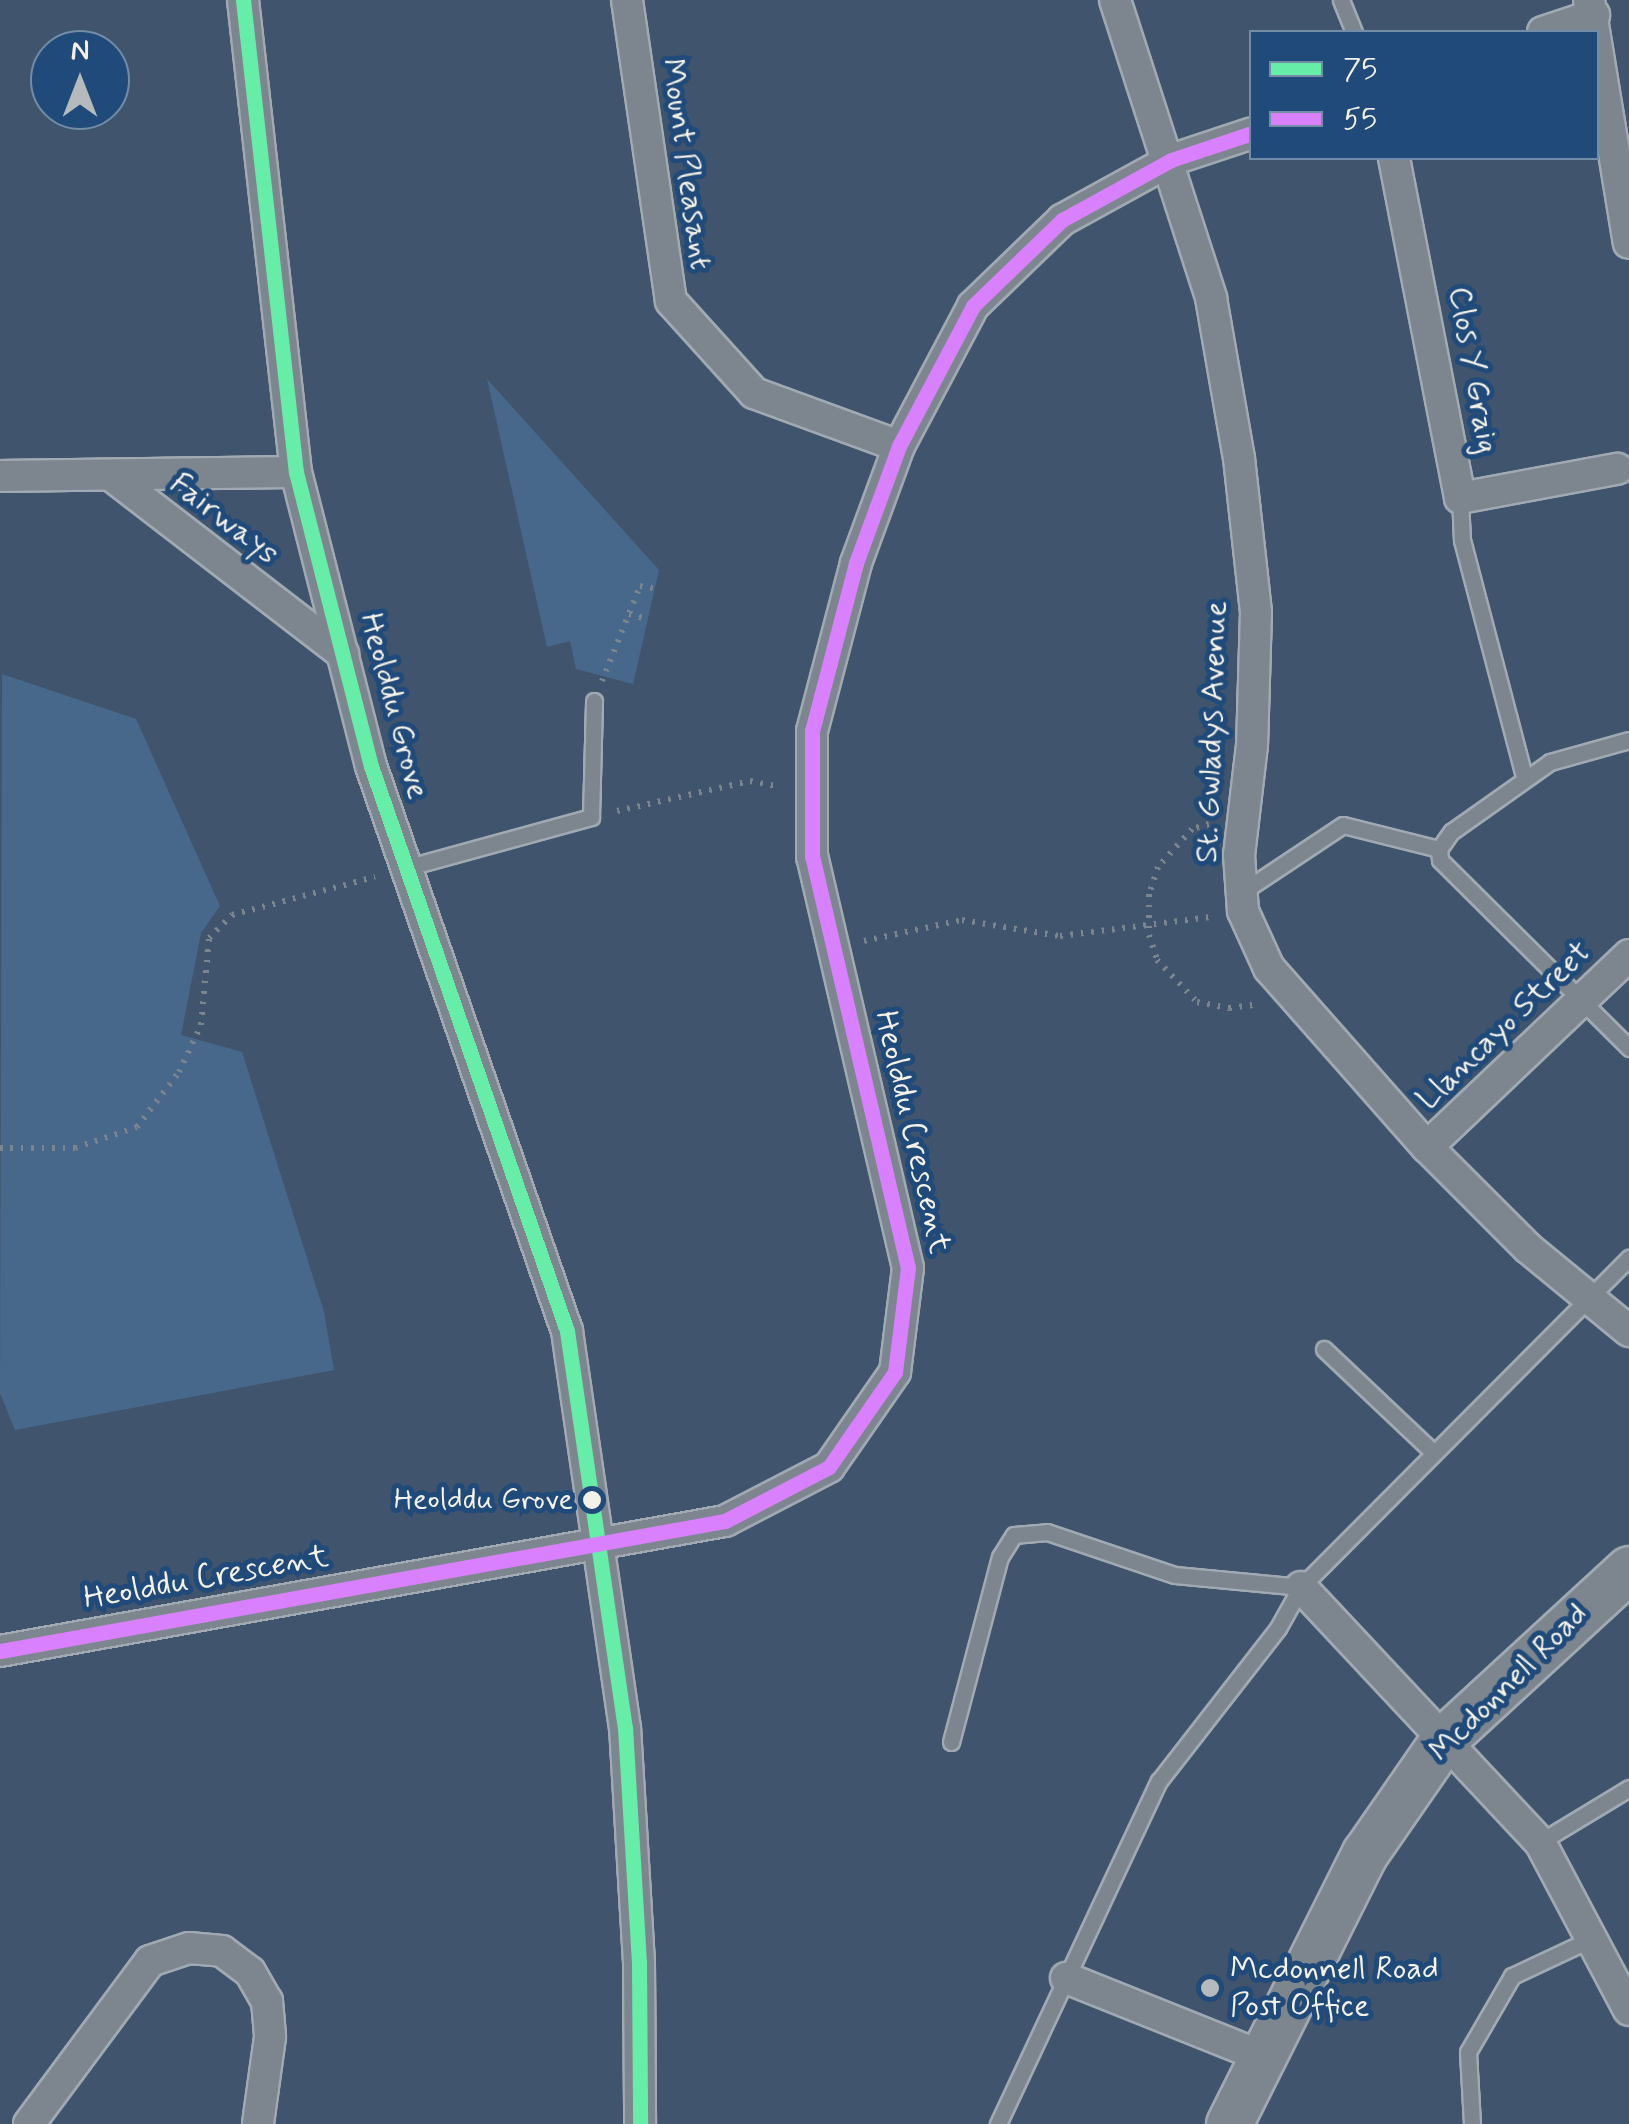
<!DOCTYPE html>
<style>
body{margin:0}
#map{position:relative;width:1629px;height:2124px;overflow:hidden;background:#40556d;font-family:Mynerve,sans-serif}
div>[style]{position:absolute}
.green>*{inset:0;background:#48688b}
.path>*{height:6px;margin-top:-3px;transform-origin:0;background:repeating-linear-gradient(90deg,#7a8590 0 2.5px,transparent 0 10.5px)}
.roads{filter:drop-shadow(2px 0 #a1aab3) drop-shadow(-2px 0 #a1aab3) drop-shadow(0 2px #a1aab3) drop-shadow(0 -2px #a1aab3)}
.lane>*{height:15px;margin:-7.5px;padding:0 7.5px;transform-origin:7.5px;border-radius:7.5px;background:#7d868f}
.street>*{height:30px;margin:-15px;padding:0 15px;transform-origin:15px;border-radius:15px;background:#7d868f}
.secondary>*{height:45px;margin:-22.5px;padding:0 22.5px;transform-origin:22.5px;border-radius:22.5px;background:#7d868f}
.bus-1>*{height:15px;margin:-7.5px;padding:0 7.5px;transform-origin:7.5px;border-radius:7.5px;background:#66eda8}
.bus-2>*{height:15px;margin:-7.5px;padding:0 7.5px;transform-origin:7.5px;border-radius:7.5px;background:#d880ff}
.dots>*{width:28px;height:28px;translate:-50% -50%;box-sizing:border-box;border:5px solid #1f4a7a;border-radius:50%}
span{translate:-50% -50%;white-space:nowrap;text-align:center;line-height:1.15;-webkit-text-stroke:10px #1f4a7a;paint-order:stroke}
.bus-label{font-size:30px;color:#f4f1e8}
.right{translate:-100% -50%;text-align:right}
.street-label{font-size:32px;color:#f4f1e8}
.poi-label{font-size:32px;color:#f4f1e8}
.left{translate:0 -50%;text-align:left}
.legend{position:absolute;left:1249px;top:30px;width:350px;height:130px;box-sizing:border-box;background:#1f4a7a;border:2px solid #748da6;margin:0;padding:12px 18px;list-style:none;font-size:30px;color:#f4f1e8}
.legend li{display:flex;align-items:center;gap:20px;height:50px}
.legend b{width:50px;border:2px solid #748da6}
.north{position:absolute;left:30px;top:30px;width:100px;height:100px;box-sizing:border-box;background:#1f4a7a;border:2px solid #748da6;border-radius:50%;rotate:0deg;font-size:28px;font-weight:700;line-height:40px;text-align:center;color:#f4f1e8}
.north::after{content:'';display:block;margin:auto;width:35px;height:45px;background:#b5babd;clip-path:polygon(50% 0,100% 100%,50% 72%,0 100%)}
</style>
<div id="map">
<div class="green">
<div style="clip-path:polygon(487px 379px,659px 570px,633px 684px,576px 669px,570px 641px,547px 647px)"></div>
<div style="clip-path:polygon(2px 674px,136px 719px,220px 906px,201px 933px,181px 1035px,242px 1052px,324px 1312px,334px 1370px,15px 1430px,0 1393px)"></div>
</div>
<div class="path">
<div style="left:629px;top:614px;width:18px;rotate:16deg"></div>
<div style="left:602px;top:681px;width:102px;rotate:-68.2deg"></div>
<div style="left:640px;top:586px;width:13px;rotate:9deg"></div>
<div style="left:617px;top:811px;width:136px;rotate:-12.7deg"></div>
<div style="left:750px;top:781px;width:31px;rotate:11deg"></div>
<div style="left:1209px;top:824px;width:18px;rotate:164deg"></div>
<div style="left:1192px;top:829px;width:51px;rotate:131.8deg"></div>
<div style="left:1158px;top:867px;width:28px;rotate:108deg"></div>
<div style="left:1149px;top:894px;width:41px;rotate:90deg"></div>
<div style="left:1149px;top:935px;width:26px;rotate:72deg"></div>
<div style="left:1157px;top:960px;width:58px;rotate:46.4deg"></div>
<div style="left:1197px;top:1002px;width:33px;rotate:11deg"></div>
<div style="left:1229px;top:1008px;width:31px;rotate:-7deg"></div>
<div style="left:864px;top:941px;width:100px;rotate:-12.1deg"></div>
<div style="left:962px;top:920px;width:99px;rotate:9.3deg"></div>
<div style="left:1060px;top:936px;width:152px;rotate:-7.2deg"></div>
<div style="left:0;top:1148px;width:75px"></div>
<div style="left:75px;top:1148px;width:65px;rotate:-18.7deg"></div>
<div style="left:137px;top:1127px;width:69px;rotate:-52.6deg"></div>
<div style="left:179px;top:1072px;width:52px;rotate:-64.9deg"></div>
<div style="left:201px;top:1025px;width:87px;rotate:-84.7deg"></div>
<div style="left:209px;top:938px;width:33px;rotate:-45deg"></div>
<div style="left:232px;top:915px;width:148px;rotate:-14.9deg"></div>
</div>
<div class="roads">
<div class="lane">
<div style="left:1341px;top:0;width:35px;rotate:68deg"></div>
<div style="left:1460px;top:498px;width:42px;rotate:87.3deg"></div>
<div style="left:1462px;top:540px;width:245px;rotate:75.3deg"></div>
<div style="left:1629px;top:740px;width:82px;rotate:164.4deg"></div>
<div style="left:1550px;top:762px;width:121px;rotate:144.7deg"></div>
<div style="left:1451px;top:832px;width:21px;rotate:125deg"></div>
<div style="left:1439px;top:849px;width:11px;rotate:85deg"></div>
<div style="left:1440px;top:860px;width:267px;rotate:44.8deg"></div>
<div style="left:405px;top:868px;width:193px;rotate:-15.3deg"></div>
<div style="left:591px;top:817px;width:116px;rotate:-88.5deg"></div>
<div style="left:1242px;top:892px;width:121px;rotate:-33.6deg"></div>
<div style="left:1343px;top:825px;width:99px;rotate:14deg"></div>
<div style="left:1324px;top:1349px;width:150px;rotate:43.4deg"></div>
<div style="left:951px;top:1742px;width:191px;rotate:-75.2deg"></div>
<div style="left:1000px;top:1557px;width:26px;rotate:-58deg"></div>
<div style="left:1014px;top:1535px;width:33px;rotate:-5deg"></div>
<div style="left:1047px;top:1532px;width:135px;rotate:18.6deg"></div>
<div style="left:1175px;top:1575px;width:127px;rotate:5.4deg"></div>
<div style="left:1540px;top:1842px;width:104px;rotate:-31.2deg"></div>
<div style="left:998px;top:2124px;width:379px;rotate:-64.9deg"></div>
<div style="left:1159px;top:1781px;width:194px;rotate:-52.1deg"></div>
<div style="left:1278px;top:1628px;width:47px;rotate:-60.7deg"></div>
<div style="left:1301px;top:1587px;width:465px;rotate:-45.1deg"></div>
<div style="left:1472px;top:2124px;width:72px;rotate:-93.2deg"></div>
<div style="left:1468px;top:2052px;width:88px;rotate:-59.9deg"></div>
<div style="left:1512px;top:1976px;width:89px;rotate:-25.1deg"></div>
</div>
<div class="street">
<div style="left:243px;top:0;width:475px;rotate:83.6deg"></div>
<div style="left:296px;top:472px;width:303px;rotate:75.7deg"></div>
<div style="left:371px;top:766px;width:598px;rotate:70.87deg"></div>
<div style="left:567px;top:1331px;width:400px;rotate:81.7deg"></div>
<div style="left:625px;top:1727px;width:236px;rotate:86.6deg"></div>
<div style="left:639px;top:1963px;width:161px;rotate:89.6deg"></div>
<div style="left:627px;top:0;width:304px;rotate:81.7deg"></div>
<div style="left:671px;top:301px;width:124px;rotate:47.9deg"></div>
<div style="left:754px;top:393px;width:154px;rotate:20.1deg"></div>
<div style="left:1115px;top:0;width:313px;rotate:72.1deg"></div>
<div style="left:1211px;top:298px;width:162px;rotate:80.1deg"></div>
<div style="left:1239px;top:458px;width:155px;rotate:83.7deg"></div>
<div style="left:1256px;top:612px;width:133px;rotate:91.7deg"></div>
<div style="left:1252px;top:745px;width:111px;rotate:96.7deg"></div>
<div style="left:1239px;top:855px;width:56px;rotate:85.9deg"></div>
<div style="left:1243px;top:911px;width:63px;rotate:65.5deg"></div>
<div style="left:1269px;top:968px;width:239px;rotate:48.6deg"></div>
<div style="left:1427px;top:1147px;width:143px;rotate:45deg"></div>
<div style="left:1528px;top:1248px;width:131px;rotate:39.4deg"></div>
<div style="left:1589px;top:0;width:246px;rotate:80.7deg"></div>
<div style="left:1543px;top:32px;width:54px;rotate:-18.4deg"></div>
<div style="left:1394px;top:158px;width:346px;rotate:79deg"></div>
<div style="left:1460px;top:498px;width:160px;rotate:-10.5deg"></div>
<div style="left:0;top:476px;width:296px;rotate:-0.8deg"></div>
<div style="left:112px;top:476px;width:292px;rotate:37.6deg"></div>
<div style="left:1427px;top:1147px;width:279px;rotate:-43.5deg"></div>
<div style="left:1301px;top:1587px;width:349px;rotate:46.9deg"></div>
<div style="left:1540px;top:1842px;width:190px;rotate:62.1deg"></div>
<div style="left:0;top:1651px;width:737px;rotate:-10.17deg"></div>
<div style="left:725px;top:1521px;width:117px;rotate:-27.4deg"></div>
<div style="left:829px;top:1467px;width:116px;rotate:-55.2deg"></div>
<div style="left:895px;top:1372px;width:105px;rotate:-82.9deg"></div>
<div style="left:908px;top:1268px;width:422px;rotate:-103.1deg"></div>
<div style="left:812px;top:857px;width:126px;rotate:-90deg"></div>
<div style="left:812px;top:731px;width:174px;rotate:-75.3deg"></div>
<div style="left:856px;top:563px;width:125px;rotate:-69.8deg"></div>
<div style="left:899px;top:446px;width:158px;rotate:-62.1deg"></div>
<div style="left:973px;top:306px;width:124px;rotate:-44deg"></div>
<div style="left:1062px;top:220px;width:124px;rotate:-28.8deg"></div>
<div style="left:1171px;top:160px;width:85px;rotate:-18.4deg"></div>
<div style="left:1066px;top:1978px;width:208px;rotate:21.8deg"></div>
<div style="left:29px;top:2124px;width:203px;rotate:-53.4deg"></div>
<div style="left:150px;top:1961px;width:41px;rotate:-18.4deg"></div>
<div style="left:189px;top:1948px;width:33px;rotate:5deg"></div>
<div style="left:222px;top:1951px;width:35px;rotate:37deg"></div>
<div style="left:250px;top:1972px;width:34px;rotate:60deg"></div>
<div style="left:267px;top:2001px;width:36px;rotate:85deg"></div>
<div style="left:270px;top:2037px;width:88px;rotate:97.9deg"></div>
</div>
<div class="secondary">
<div style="left:1229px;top:2124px;width:303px;rotate:-63.4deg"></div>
<div style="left:1365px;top:1853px;width:139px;rotate:-55.3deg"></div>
<div style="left:1444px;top:1739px;width:251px;rotate:-42.6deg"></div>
</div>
</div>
<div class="bus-1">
<div style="left:243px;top:0;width:475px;rotate:83.6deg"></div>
<div style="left:296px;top:472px;width:303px;rotate:75.7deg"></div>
<div style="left:371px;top:766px;width:598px;rotate:70.87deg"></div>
<div style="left:567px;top:1331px;width:400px;rotate:81.7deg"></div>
<div style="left:625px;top:1727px;width:236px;rotate:86.6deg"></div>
<div style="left:639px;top:1963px;width:161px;rotate:89.6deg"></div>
</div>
<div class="bus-2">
<div style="left:0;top:1651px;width:737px;rotate:-10.17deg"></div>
<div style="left:725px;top:1521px;width:117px;rotate:-27.4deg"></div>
<div style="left:829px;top:1467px;width:116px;rotate:-55.2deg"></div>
<div style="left:895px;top:1372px;width:105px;rotate:-82.9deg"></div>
<div style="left:908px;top:1268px;width:422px;rotate:-103.1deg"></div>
<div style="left:812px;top:857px;width:126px;rotate:-90deg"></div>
<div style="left:812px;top:731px;width:174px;rotate:-75.3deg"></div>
<div style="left:856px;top:563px;width:125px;rotate:-69.8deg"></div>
<div style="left:899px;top:446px;width:158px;rotate:-62.1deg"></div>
<div style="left:973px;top:306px;width:124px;rotate:-44deg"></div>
<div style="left:1062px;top:220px;width:124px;rotate:-28.8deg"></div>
<div style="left:1171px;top:160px;width:85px;rotate:-18.4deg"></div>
</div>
<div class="dots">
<div style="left:592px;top:1500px;background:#f4f1e8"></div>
<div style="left:1210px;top:1988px;background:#b5babd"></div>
</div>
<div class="bus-label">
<span class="right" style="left:573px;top:1500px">Heolddu Grove</span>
</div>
<div class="street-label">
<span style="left:686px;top:164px;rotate:82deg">Mount Pleasant</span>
<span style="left:1473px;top:370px;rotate:80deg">Clos Y Graig</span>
<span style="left:224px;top:519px;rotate:38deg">Fairways</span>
<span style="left:394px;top:706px;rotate:75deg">Heolddu Grove</span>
<span style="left:1212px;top:732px;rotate:-88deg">St. Gwladys Avenue</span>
<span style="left:1504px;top:1026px;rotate:-44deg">Llancayo Street</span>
<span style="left:912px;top:1132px;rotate:77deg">Heolddu Crescent</span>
<span style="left:206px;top:1578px;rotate:-10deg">Heolddu Crescent</span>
<span style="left:1509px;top:1683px;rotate:-45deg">Mcdonnell Road</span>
</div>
<div class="poi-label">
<span class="left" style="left:1230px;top:1988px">Mcdonnell Road<br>Post Office</span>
</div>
<ul class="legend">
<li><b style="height:12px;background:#66eda8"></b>75</li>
<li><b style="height:12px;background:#d880ff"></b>55</li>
</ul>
<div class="north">N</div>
</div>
